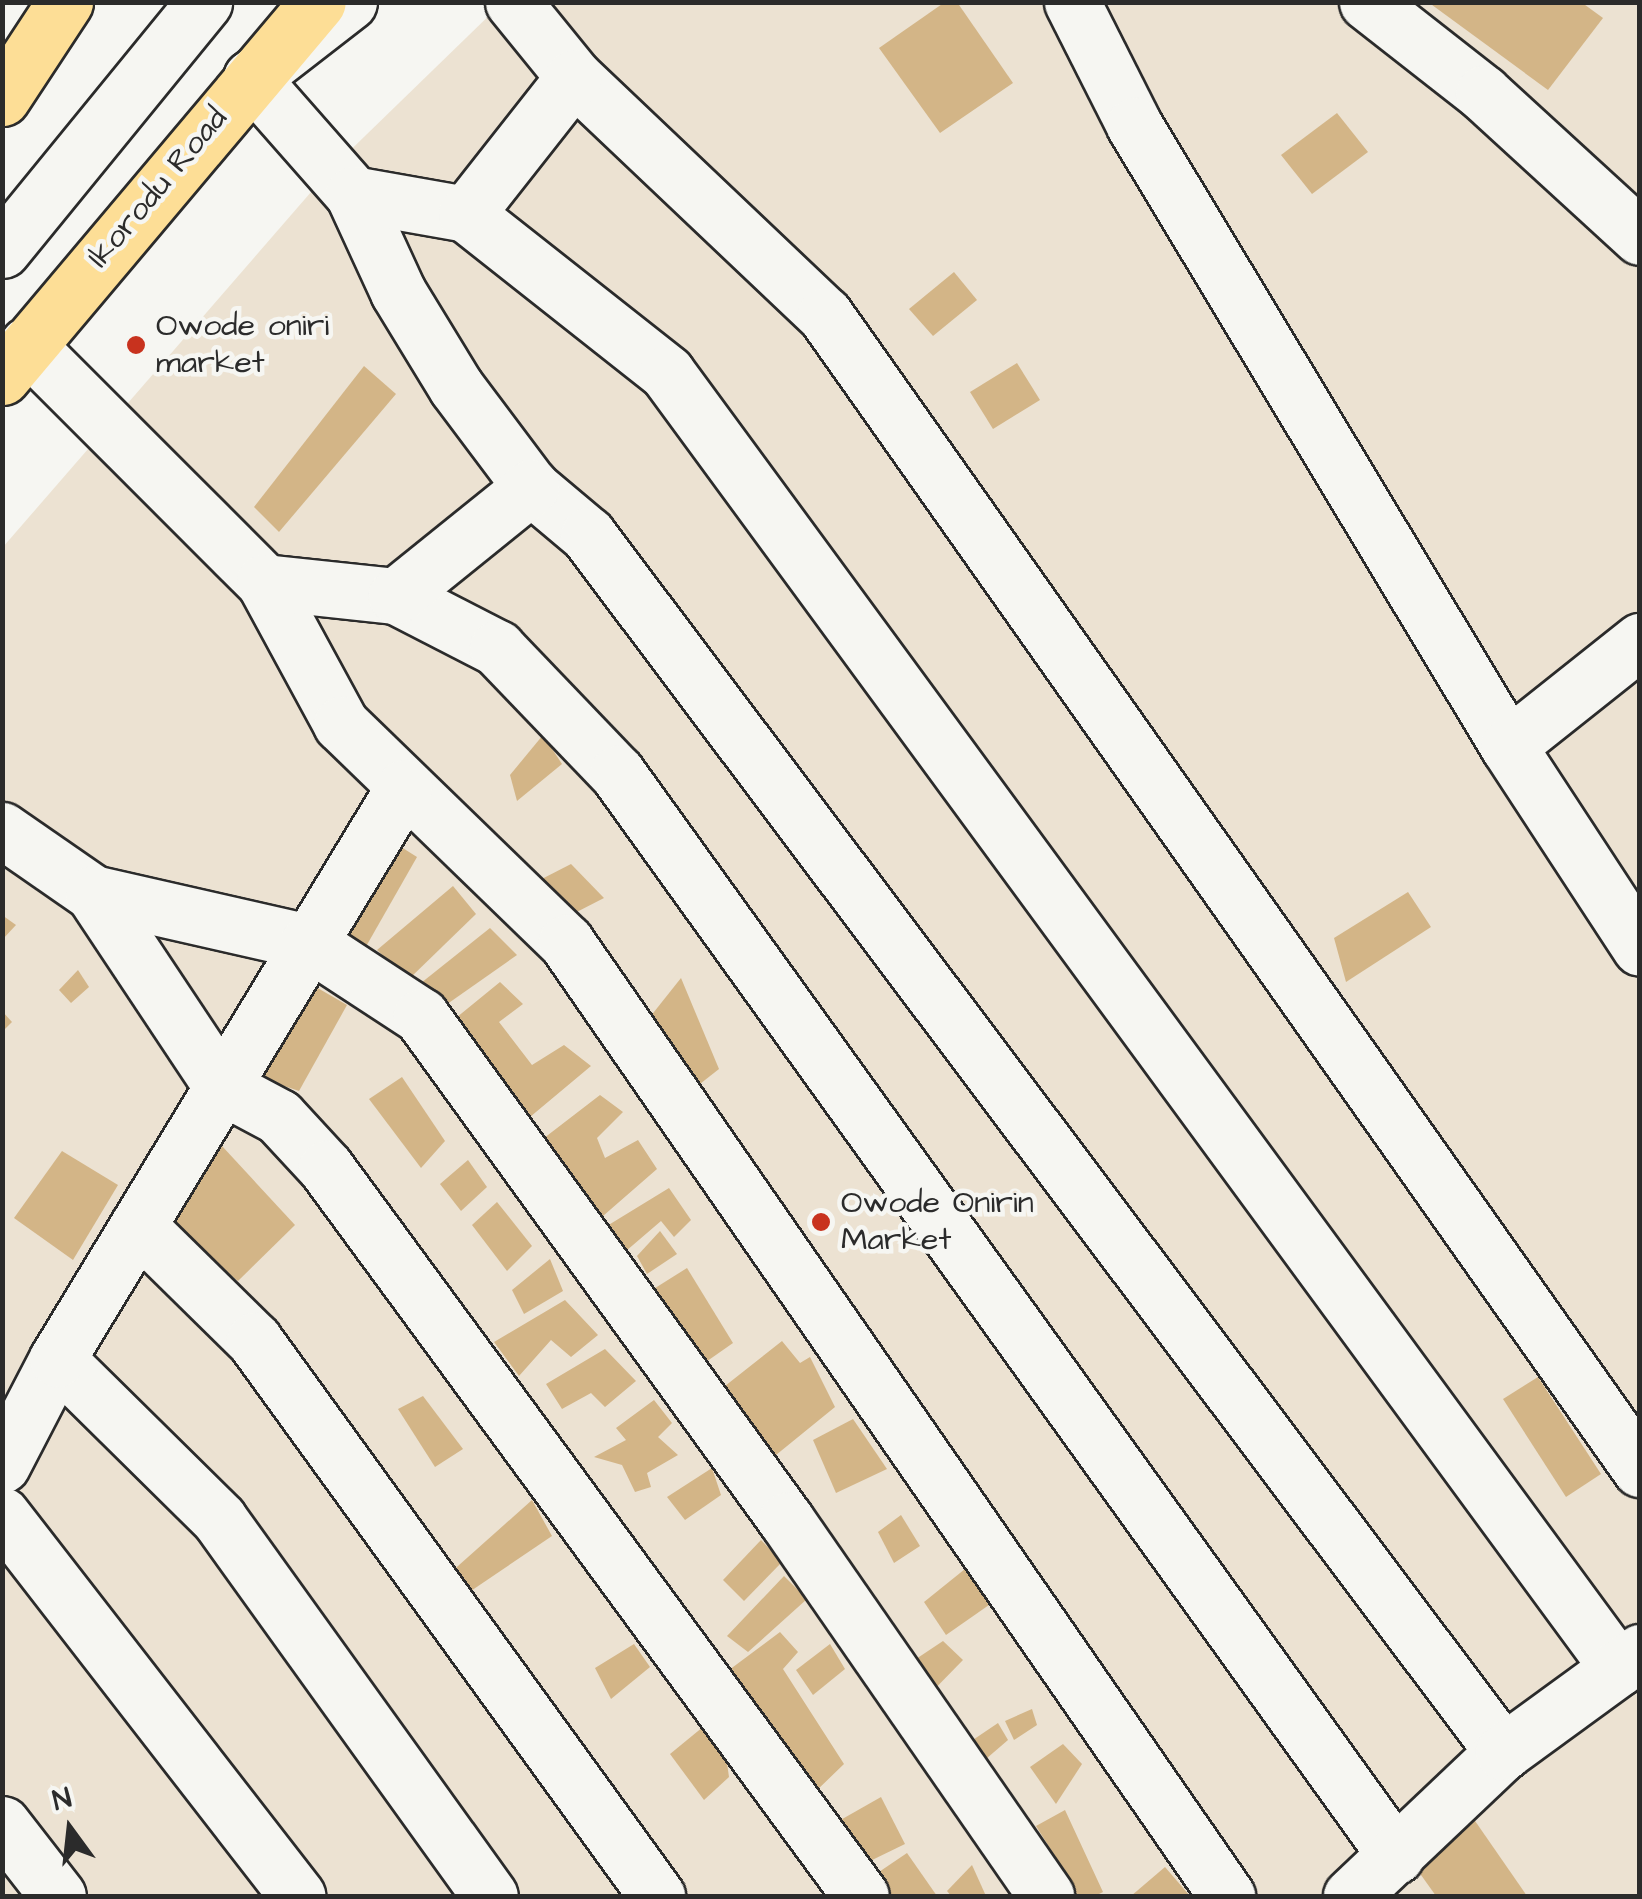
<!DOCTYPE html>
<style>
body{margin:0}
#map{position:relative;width:1642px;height:1899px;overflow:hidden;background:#f6f6f2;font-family:"Architects Daughter",sans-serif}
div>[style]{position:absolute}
.built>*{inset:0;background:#ece2d2}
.building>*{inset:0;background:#d3b587}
.roads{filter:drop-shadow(2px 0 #2b2b2b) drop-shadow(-2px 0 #2b2b2b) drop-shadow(0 2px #2b2b2b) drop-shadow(0 -2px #2b2b2b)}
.minor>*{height:55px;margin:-27.5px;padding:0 27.5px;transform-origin:27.5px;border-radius:27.5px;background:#f6f6f2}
.highway>*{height:55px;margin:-27.5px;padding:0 27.5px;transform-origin:27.5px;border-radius:27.5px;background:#fdde96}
.dots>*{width:28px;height:28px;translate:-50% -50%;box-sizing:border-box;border:5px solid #f6f6f2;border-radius:50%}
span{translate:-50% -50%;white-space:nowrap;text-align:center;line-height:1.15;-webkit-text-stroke:9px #f6f6f2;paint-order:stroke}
.street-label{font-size:32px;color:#2b2b2b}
.poi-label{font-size:32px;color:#2b2b2b}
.left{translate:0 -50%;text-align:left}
.frame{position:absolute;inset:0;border:5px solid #2b2b2b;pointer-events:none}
.north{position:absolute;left:20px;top:1779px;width:100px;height:100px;-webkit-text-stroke:8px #f6f6f2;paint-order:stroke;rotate:345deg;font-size:28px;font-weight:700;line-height:40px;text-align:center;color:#2b2b2b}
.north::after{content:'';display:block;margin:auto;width:35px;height:45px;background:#2b2b2b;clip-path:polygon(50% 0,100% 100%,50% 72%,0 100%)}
</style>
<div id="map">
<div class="built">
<div style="clip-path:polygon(502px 3px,1639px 3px,1639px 1896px,3px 1896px,3px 547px,331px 169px)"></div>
</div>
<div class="building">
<div style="clip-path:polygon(945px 2px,957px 2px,1013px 83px,940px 133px,879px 48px)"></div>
<div style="clip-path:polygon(1428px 2px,1581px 2px,1603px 18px,1548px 90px)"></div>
<div style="clip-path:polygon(1337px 113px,1368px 152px,1312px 194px,1281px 155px)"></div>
<div style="clip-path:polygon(954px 272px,977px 300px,933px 336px,909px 309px)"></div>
<div style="clip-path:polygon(1017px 363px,1040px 400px,993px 429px,970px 392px)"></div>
<div style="clip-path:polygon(364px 366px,396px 394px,279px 532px,254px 507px)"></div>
<div style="clip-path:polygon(543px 735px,562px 764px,517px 801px,510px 775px)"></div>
<div style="clip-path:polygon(390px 840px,417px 857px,360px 957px,332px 932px)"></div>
<div style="clip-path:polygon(571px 864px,604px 898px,565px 918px,534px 883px)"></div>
<div style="clip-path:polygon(453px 886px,476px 914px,408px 980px,377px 950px)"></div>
<div style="clip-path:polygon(1408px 892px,1431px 927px,1346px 982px,1334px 938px)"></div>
<div style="clip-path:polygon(2px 915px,16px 925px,2px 940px)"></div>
<div style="clip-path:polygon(490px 928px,517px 955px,443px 1007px,421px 983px)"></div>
<div style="clip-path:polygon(78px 970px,89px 987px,71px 1003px,59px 990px)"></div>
<div style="clip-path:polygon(681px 978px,719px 1069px,691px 1091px,650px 1017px)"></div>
<div style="clip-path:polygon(500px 982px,523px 1004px,499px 1022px,532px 1065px,564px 1045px,591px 1066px,530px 1117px,440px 1031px)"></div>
<div style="clip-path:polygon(309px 983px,347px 1005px,299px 1091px,249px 1074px)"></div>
<div style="clip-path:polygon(2px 1011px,12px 1022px,2px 1032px)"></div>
<div style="clip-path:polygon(402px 1077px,445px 1141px,421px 1168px,369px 1099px)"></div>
<div style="clip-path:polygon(600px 1095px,623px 1112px,597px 1138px,605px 1158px,638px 1140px,657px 1169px,603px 1216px,535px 1145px)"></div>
<div style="clip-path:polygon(222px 1146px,295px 1225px,238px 1281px,165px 1225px)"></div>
<div style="clip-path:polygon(62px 1151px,118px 1185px,73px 1260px,14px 1218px)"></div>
<div style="clip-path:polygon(468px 1160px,487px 1187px,461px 1211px,440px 1184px)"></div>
<div style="clip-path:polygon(669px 1188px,691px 1220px,674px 1237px,661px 1221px,626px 1251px,602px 1229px)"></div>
<div style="clip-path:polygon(497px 1202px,532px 1246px,507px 1271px,472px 1225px)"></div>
<div style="clip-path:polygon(660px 1231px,677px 1254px,647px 1274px,637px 1256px)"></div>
<div style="clip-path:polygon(550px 1259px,563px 1291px,524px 1314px,512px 1290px)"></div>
<div style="clip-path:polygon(687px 1268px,733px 1343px,703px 1364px,652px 1290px)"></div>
<div style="clip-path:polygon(565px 1300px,598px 1335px,571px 1357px,551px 1340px,519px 1376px,494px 1342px)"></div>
<div style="clip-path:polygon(782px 1341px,800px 1363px,810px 1357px,835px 1407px,776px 1455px,725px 1386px)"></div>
<div style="clip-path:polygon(605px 1349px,636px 1381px,605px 1407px,591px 1393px,562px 1409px,546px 1384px)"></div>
<div style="clip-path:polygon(1538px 1377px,1601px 1474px,1566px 1497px,1503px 1399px)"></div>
<div style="clip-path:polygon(423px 1396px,463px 1449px,435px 1467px,398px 1409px)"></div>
<div style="clip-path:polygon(654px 1400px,672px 1423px,658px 1437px,678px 1455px,647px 1473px,651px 1487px,635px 1492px,622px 1465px,594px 1457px,626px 1440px,616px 1428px)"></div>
<div style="clip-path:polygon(853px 1419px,887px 1469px,836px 1493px,813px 1440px)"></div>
<div style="clip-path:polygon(712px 1468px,721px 1495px,685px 1520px,667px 1497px)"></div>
<div style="clip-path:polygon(532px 1500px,552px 1536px,459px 1599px,449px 1574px)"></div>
<div style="clip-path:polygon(901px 1515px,920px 1546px,894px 1563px,878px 1532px)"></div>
<div style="clip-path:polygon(761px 1540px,782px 1562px,744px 1601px,723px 1580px)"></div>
<div style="clip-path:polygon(965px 1569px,989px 1605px,946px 1635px,924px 1602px)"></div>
<div style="clip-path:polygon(784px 1576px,807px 1599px,748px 1652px,727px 1636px)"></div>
<div style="clip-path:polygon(780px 1632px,798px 1652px,783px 1669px,844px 1764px,814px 1793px,721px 1676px)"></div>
<div style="clip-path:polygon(943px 1641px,963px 1660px,919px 1705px,904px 1667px)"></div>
<div style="clip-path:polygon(634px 1644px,650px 1667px,611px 1699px,595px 1668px)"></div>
<div style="clip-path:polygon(830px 1644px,845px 1669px,813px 1695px,796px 1670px)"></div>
<div style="clip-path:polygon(1032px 1709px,1037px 1725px,1014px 1740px,1005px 1721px)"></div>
<div style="clip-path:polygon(709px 1722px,724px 1742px,729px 1777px,704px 1800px,670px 1754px)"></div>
<div style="clip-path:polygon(998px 1723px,1008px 1740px,972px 1771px,958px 1750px)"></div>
<div style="clip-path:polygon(1063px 1744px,1082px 1764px,1056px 1804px,1030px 1767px)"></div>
<div style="clip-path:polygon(881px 1797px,905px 1844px,868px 1862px,837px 1822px)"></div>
<div style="clip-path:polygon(1065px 1810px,1103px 1892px,1095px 1896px,1052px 1896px,1043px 1880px,1063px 1869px,1036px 1826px)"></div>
<div style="clip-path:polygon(1473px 1818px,1527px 1896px,1436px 1896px,1411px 1861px)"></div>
<div style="clip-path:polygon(907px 1853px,937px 1896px,886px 1896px,873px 1876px)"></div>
<div style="clip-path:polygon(972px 1865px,986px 1896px,951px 1896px,947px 1891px)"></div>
<div style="clip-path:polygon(1165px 1867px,1190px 1896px,1131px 1896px)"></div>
</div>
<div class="roads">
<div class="minor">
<div style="left:349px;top:2px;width:124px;rotate:142.2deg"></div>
<div style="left:251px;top:78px;width:154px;rotate:48.7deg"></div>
<div style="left:353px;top:194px;width:108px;rotate:65.3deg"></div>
<div style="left:398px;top:292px;width:111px;rotate:58.6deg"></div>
<div style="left:456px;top:387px;width:125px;rotate:53.1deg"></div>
<div style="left:531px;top:487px;width:75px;rotate:40.1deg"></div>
<div style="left:588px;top:535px;width:1523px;rotate:53.06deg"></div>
<div style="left:513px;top:2px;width:97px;rotate:50.9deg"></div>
<div style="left:574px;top:77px;width:346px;rotate:43.5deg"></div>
<div style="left:825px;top:315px;width:1413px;rotate:54.77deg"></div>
<div style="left:1072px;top:2px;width:138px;rotate:63.2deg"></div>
<div style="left:1134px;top:125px;width:725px;rotate:58.94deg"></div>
<div style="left:1508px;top:746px;width:241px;rotate:56.8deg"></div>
<div style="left:1367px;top:2px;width:147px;rotate:38.1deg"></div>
<div style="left:1483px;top:93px;width:213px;rotate:42.5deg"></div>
<div style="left:353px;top:194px;width:115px;rotate:10deg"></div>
<div style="left:466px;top:214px;width:256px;rotate:38.3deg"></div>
<div style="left:667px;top:373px;width:1607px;rotate:53.71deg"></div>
<div style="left:466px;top:214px;width:174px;rotate:-51.8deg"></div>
<div style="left:2px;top:250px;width:320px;rotate:-50.8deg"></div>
<div style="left:27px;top:345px;width:335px;rotate:45deg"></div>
<div style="left:264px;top:582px;width:162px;rotate:61.5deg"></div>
<div style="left:341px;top:724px;width:313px;rotate:44.1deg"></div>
<div style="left:566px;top:942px;width:1161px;rotate:55.28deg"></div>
<div style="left:264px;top:582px;width:133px;rotate:6.1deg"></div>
<div style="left:396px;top:596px;width:114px;rotate:27.2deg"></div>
<div style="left:497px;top:648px;width:173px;rotate:46.2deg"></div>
<div style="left:617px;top:773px;width:1334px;rotate:54.27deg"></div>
<div style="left:396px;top:596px;width:174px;rotate:-38.9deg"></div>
<div style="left:1508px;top:746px;width:169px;rotate:-38.5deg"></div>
<div style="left:2px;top:830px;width:111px;rotate:34.7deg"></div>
<div style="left:93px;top:893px;width:221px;rotate:12.8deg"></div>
<div style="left:308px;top:942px;width:135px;rotate:33.2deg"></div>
<div style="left:421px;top:1016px;width:622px;rotate:54.09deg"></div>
<div style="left:786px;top:1520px;width:457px;rotate:55.3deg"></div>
<div style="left:93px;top:893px;width:232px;rotate:56.4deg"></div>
<div style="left:221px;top:1086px;width:66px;rotate:28.1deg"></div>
<div style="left:279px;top:1117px;width:69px;rotate:47.3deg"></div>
<div style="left:326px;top:1168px;width:903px;rotate:53.69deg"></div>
<div style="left:138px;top:1226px;width:163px;rotate:44.5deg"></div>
<div style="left:254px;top:1340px;width:687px;rotate:54.06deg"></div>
<div style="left:57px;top:1359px;width:228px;rotate:44.6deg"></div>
<div style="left:219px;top:1519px;width:464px;rotate:54.3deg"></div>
<div style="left:2px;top:1465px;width:119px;rotate:-62.6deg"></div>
<div style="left:57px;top:1359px;width:669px;rotate:-58.76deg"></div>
<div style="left:2px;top:1515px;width:482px;rotate:52.2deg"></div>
<div style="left:2px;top:1824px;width:91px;rotate:52.1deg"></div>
<div style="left:1351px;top:1896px;width:209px;rotate:-43.5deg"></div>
<div style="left:1503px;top:1752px;width:170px;rotate:-36.1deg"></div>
</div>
<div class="highway">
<div style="left:2px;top:98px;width:115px;rotate:-56.7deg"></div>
<div style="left:2px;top:377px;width:490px;rotate:-49.9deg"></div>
</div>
</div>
<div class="dots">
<div style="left:136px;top:345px;background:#c8321e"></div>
<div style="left:821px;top:1222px;background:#c8321e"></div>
</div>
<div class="street-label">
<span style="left:158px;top:188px;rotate:-50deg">Ikorodu Road</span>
</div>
<div class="poi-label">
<span class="left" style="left:156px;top:345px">Owode oniri<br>market</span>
<span class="left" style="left:841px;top:1222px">Owode Onirin<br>Market</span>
</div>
<div class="frame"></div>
<div class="north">N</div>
</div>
